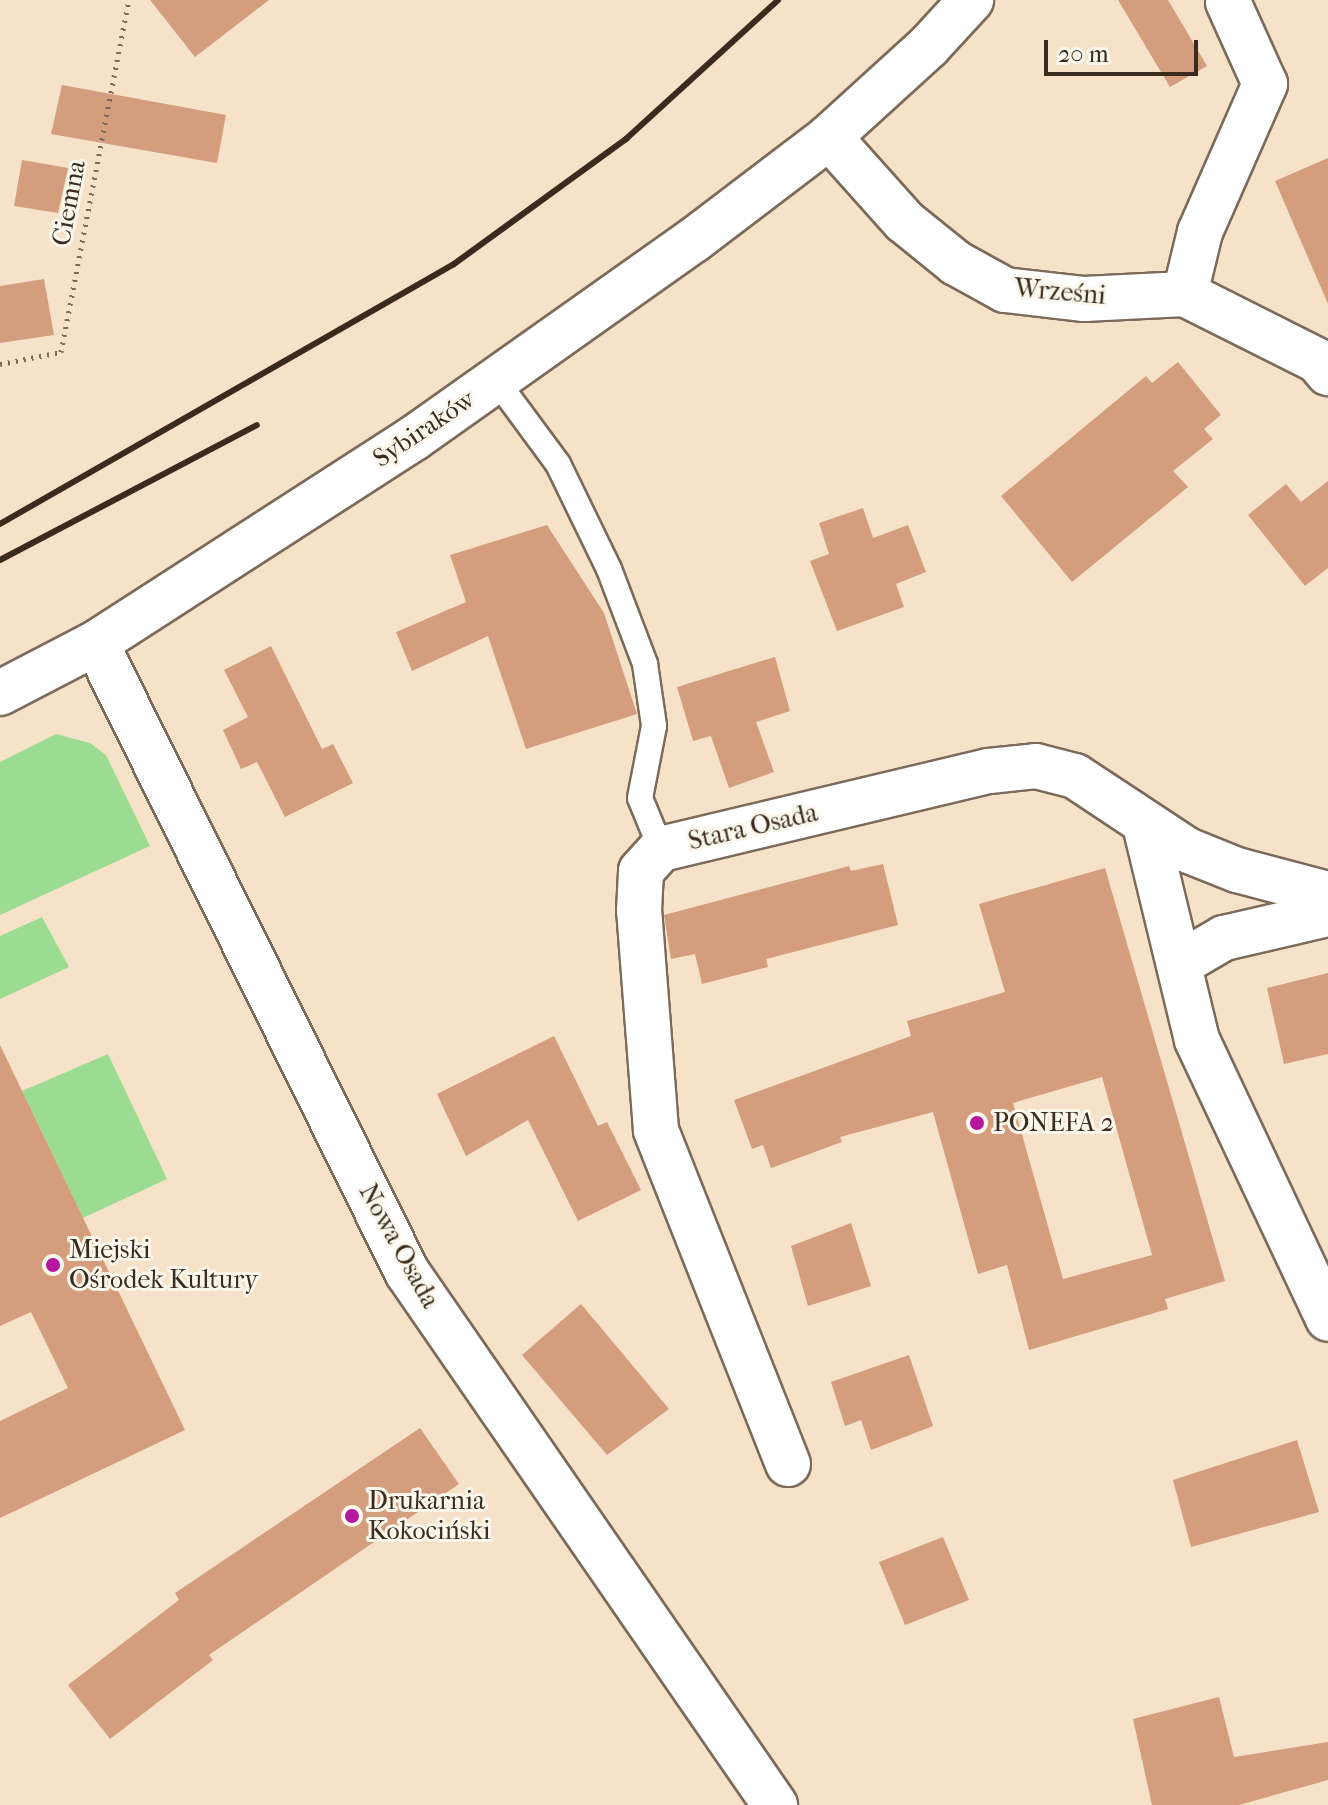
<!DOCTYPE html>
<meta charset="utf-8">
<style>
body{margin:0}
#map{position:relative;width:1328px;height:1805px;overflow:hidden;background:#f5e2c8;font-family:"IM FELL French Canon",serif}
div>[style]{position:absolute}
.green>*{inset:0;background:#9bdc92}
.building>*{inset:0;background:#d49d7d}
.path>*{height:5px;margin-top:-2.5px;transform-origin:0;background:repeating-linear-gradient(90deg,#7c6a5a 0 2px,transparent 0 8px)}
.roads{filter:drop-shadow(2px 0 #7c6a5a) drop-shadow(-2px 0 #7c6a5a) drop-shadow(0 2px #7c6a5a) drop-shadow(0 -2px #7c6a5a)}
.service>*{height:24px;margin:-12px;padding:0 12px;transform-origin:12px;border-radius:12px;background:#fff}
.minor>*{height:44px;margin:-22px;padding:0 22px;transform-origin:22px;border-radius:22px;background:#fff}
.rail>*{height:6px;margin:-3px;padding:0 3px;transform-origin:3px;border-radius:3px;background:#3b2a1e}
.dots>*{width:22px;height:22px;translate:-50% -50%;box-sizing:border-box;border:4px solid #fbf7ec;border-radius:50%}
span{translate:-50% -50%;white-space:nowrap;text-align:center;line-height:1.15;-webkit-text-stroke:6px #fbf7ec;paint-order:stroke}
.street-label{font-size:26px;color:#3b2a1e}
.poi-label{font-size:26px;color:#3b2a1e}
.left{translate:0 -50%;text-align:left}
.scale{position:absolute;left:1044px;top:40px;width:154px;height:36px;box-sizing:border-box;border:4px solid #3b2a1e;border-top:0;padding-left:10px;font-size:24px;line-height:28px;white-space:nowrap;color:#3b2a1e;-webkit-text-stroke:6px #fbf7ec;paint-order:stroke}
</style>
<div id="map">
<div class="green">
<div style="clip-path:polygon(56px 734px,90px 743px,106px 755px,150px 846px,0 915px,0 762px)"></div>
<div style="clip-path:polygon(42px 917px,69px 967px,0 999px,0 936px)"></div>
<div style="clip-path:polygon(108px 1054px,167px 1179px,83px 1218px,22px 1091px)"></div>
</div>
<div class="building">
<div style="clip-path:polygon(150px 0,269px 0,195px 57px)"></div>
<div style="clip-path:polygon(1118px 0,1168px 0,1207px 66px,1170px 87px)"></div>
<div style="clip-path:polygon(62px 85px,226px 115px,217px 163px,51px 134px)"></div>
<div style="clip-path:polygon(1328px 158px,1328px 304px,1275px 181px)"></div>
<div style="clip-path:polygon(22px 160px,68px 168px,58px 213px,14px 206px)"></div>
<div style="clip-path:polygon(44px 279px,54px 335px,0 343px,0 286px)"></div>
<div style="clip-path:polygon(1178px 362px,1221px 415px,1204px 429px,1213px 439px,1173px 471px,1188px 487px,1072px 582px,1001px 496px,1146px 376px,1152px 383px)"></div>
<div style="clip-path:polygon(1328px 481px,1328px 568px,1305px 586px,1248px 515px,1286px 484px,1301px 502px)"></div>
<div style="clip-path:polygon(863px 508px,873px 538px,908px 525px,926px 572px,896px 584px,904px 607px,837px 631px,810px 561px,829px 554px,819px 523px)"></div>
<div style="clip-path:polygon(547px 525px,604px 613px,637px 714px,526px 749px,488px 636px,412px 671px,396px 632px,466px 602px,450px 555px)"></div>
<div style="clip-path:polygon(271px 646px,322px 749px,333px 744px,353px 783px,285px 817px,257px 762px,241px 769px,223px 730px,248px 717px,224px 670px)"></div>
<div style="clip-path:polygon(775px 657px,790px 711px,756px 722px,774px 772px,729px 788px,711px 736px,693px 741px,677px 687px)"></div>
<div style="clip-path:polygon(883px 864px,898px 925px,766px 959px,768px 967px,702px 984px,695px 954px,671px 959px,664px 915px,849px 866px,851px 871px)"></div>
<div style="clip-path:polygon(evenodd,1105px 868px,1225px 1281px,1165px 1299px,1168px 1309px,1029px 1350px,1007px 1265px,978px 1274px,933px 1112px,840px 1137px,842px 1142px,771px 1168px,763px 1145px,752px 1149px,734px 1100px,911px 1036px,907px 1021px,1005px 992px,979px 904px,1105px 868px,1102px 1077px,1152px 1255px,1063px 1279px,1013px 1103px,1102px 1077px)"></div>
<div style="clip-path:polygon(1328px 973px,1328px 1054px,1284px 1064px,1267px 988px)"></div>
<div style="clip-path:polygon(554px 1036px,598px 1126px,607px 1122px,641px 1190px,578px 1221px,528px 1120px,466px 1156px,437px 1094px)"></div>
<div style="clip-path:polygon(0 1045px,185px 1430px,0 1518px,0 1421px,68px 1388px,31px 1312px,0 1326px)"></div>
<div style="clip-path:polygon(851px 1223px,871px 1286px,808px 1306px,791px 1246px)"></div>
<div style="clip-path:polygon(581px 1304px,669px 1409px,607px 1455px,522px 1355px)"></div>
<div style="clip-path:polygon(909px 1355px,933px 1426px,871px 1450px,861px 1420px,845px 1426px,831px 1382px)"></div>
<div style="clip-path:polygon(420px 1428px,459px 1484px,209px 1655px,213px 1660px,110px 1739px,68px 1685px,179px 1600px,175px 1593px)"></div>
<div style="clip-path:polygon(1297px 1440px,1319px 1512px,1191px 1547px,1173px 1480px)"></div>
<div style="clip-path:polygon(943px 1537px,969px 1600px,905px 1625px,879px 1562px)"></div>
<div style="clip-path:polygon(1219px 1697px,1234px 1757px,1328px 1742px,1328px 1780px,1239px 1805px,1152px 1805px,1133px 1719px)"></div>
</div>
<div class="path">
<div style="left:0;top:364px;width:62px;rotate:-11.1deg"></div>
<div style="left:61px;top:352px;width:359px;rotate:-79.1deg"></div>
</div>
<div class="roads">
<div class="service">
<div style="left:496px;top:380px;width:104px;rotate:53.6deg"></div>
<div style="left:558px;top:464px;width:117px;rotate:64.1deg"></div>
<div style="left:609px;top:569px;width:102px;rotate:69.2deg"></div>
<div style="left:645px;top:664px;width:63px;rotate:81.7deg"></div>
<div style="left:654px;top:726px;width:73px;rotate:101deg"></div>
<div style="left:640px;top:798px;width:55px;rotate:67.6deg"></div>
</div>
<div class="minor">
<div style="left:829px;top:137px;width:113px;rotate:48.2deg"></div>
<div style="left:904px;top:221px;width:67px;rotate:38.9deg"></div>
<div style="left:956px;top:263px;width:56px;rotate:28.9deg"></div>
<div style="left:1005px;top:290px;width:80px;rotate:6.5deg"></div>
<div style="left:1084px;top:299px;width:101px;rotate:-2.8deg"></div>
<div style="left:1185px;top:294px;width:149px;rotate:26.7deg"></div>
<div style="left:1318px;top:361px;width:16px;rotate:50deg"></div>
<div style="left:1185px;top:294px;width:64px;rotate:-76.4deg"></div>
<div style="left:1200px;top:232px;width:162px;rotate:-66.3deg"></div>
<div style="left:1265px;top:84px;width:90px;rotate:-114.3deg"></div>
<div style="left:96px;top:643px;width:702px;rotate:63.69deg"></div>
<div style="left:407px;top:1272px;width:648px;rotate:55.38deg"></div>
<div style="left:0;top:693px;width:108px;rotate:-27.5deg"></div>
<div style="left:96px;top:643px;width:378px;rotate:-32.8deg"></div>
<div style="left:414px;top:438px;width:343px;rotate:-35.3deg"></div>
<div style="left:694px;top:240px;width:170px;rotate:-37.3deg"></div>
<div style="left:829px;top:137px;width:134px;rotate:-42.3deg"></div>
<div style="left:928px;top:47px;width:64px;rotate:-47.5deg"></div>
<div style="left:1145px;top:825px;width:221px;rotate:76.4deg"></div>
<div style="left:1197px;top:1040px;width:308px;rotate:64.8deg"></div>
<div style="left:1181px;top:963px;width:50px;rotate:-30.2deg"></div>
<div style="left:1224px;top:938px;width:107px;rotate:-13deg"></div>
<div style="left:788px;top:1464px;width:359px;rotate:-111.6deg"></div>
<div style="left:656px;top:1130px;width:220px;rotate:-94.4deg"></div>
<div style="left:639px;top:911px;width:40px;rotate:-87.1deg"></div>
<div style="left:641px;top:871px;width:30px;rotate:-48deg"></div>
<div style="left:661px;top:849px;width:337px;rotate:-13.4deg"></div>
<div style="left:989px;top:771px;width:47px;rotate:-6.1deg"></div>
<div style="left:1036px;top:766px;width:40px;rotate:14.4deg"></div>
<div style="left:1075px;top:776px;width:134px;rotate:33.5deg"></div>
<div style="left:1187px;top:850px;width:54px;rotate:21.8deg"></div>
<div style="left:1237px;top:870px;width:94px;rotate:14.8deg"></div>
</div>
</div>
<div class="rail">
<div style="left:0;top:524px;width:523px;rotate:-29.8deg"></div>
<div style="left:454px;top:264px;width:213px;rotate:-36deg"></div>
<div style="left:626px;top:139px;width:206px;rotate:-42.4deg"></div>
<div style="left:0;top:560px;width:290px;rotate:-27.7deg"></div>
</div>
<div class="dots">
<div style="left:977px;top:1123px;background:#b5179e"></div>
<div style="left:53px;top:1265px;background:#b5179e"></div>
<div style="left:352px;top:1516px;background:#b5179e"></div>
</div>
<div class="street-label">
<span style="left:69px;top:203px;rotate:-79deg">Ciemna</span>
<span style="left:1060px;top:292px;rotate:5deg">Wrześni</span>
<span style="left:424px;top:429px;rotate:-34deg">Sybiraków</span>
<span style="left:753px;top:827px;rotate:-13deg">Stara Osada</span>
<span style="left:399px;top:1246px;rotate:61deg">Nowa Osada</span>
</div>
<div class="poi-label">
<span class="left" style="left:993px;top:1123px">PONEFA 2</span>
<span class="left" style="left:69px;top:1265px">Miejski<br>Ośrodek Kultury</span>
<span class="left" style="left:368px;top:1516px">Drukarnia<br>Kokociński</span>
</div>
<div class="scale">20 m</div>
</div>
